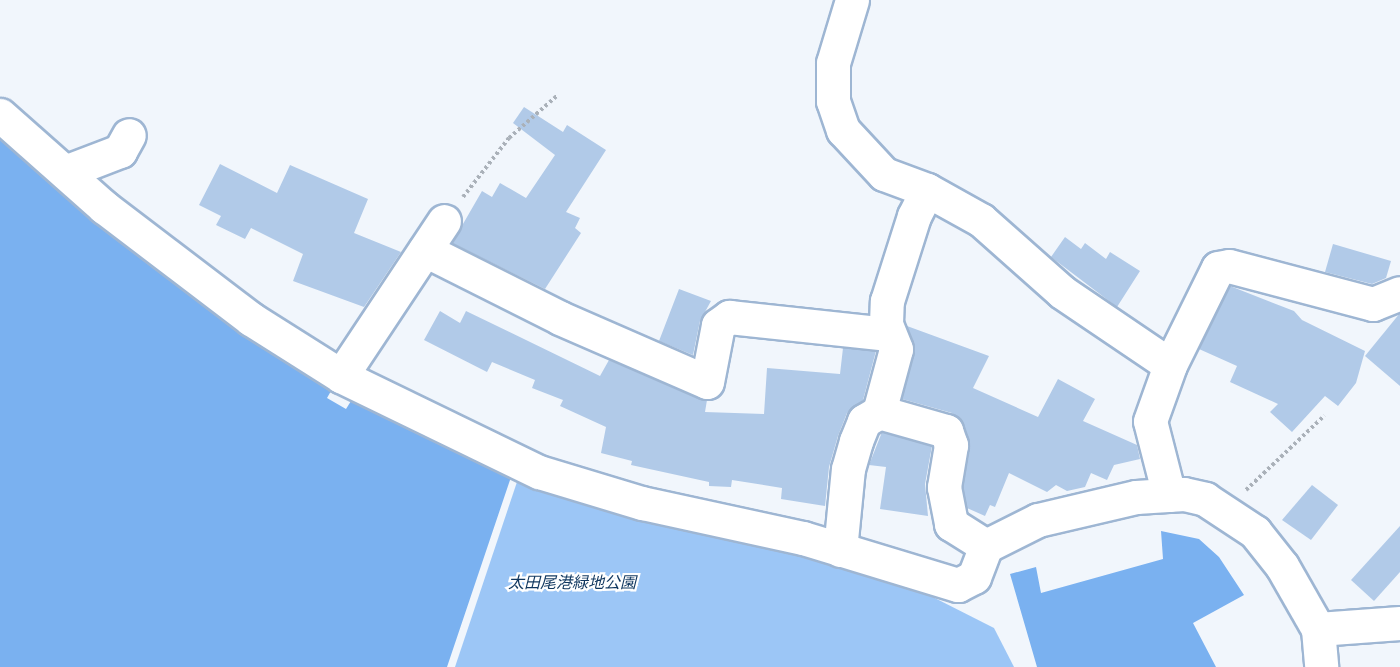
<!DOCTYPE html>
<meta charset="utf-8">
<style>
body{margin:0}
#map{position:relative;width:1400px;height:667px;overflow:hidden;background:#f1f6fc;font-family:"Times New Roman","Noto Sans JP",serif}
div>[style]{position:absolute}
.green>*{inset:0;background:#9cc6f6}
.water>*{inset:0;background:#7ab1f0}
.building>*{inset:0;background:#b1cae8}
.path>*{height:4px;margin-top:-2px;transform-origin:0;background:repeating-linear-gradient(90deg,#aab1b9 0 3px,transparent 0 6px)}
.roads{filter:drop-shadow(2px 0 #9eb6d3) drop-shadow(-2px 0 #9eb6d3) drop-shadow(0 2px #9eb6d3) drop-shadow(0 -2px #9eb6d3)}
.street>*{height:33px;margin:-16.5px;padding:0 16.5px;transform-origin:16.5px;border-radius:16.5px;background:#fff}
span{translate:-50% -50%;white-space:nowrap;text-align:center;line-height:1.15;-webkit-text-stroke:4.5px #fff;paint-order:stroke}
.park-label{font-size:16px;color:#10375f;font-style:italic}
</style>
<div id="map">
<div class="green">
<div style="clip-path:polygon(519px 476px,823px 557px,913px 587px,994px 628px,1014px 667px,455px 667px)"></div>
</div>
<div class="water">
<div style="clip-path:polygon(0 138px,130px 247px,331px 391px,327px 398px,346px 409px,351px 401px,512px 474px,447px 667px,0 667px)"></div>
<div style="clip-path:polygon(1161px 531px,1199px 539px,1219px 557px,1244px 595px,1193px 623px,1216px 667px,1037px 667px,1010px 574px,1036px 567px,1041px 593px,1163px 559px)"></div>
</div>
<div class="building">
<div style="clip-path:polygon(524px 107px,563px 132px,567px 125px,606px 150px,566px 212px,580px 218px,575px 228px,581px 233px,545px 289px,452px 243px,482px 191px,492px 197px,500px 183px,526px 198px,555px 155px,513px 123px)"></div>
<div style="clip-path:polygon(220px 164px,277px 193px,290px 165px,368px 199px,354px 233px,401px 252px,364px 307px,293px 281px,303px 254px,251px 228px,245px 239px,216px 225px,221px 216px,199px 205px)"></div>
<div style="clip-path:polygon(1065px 237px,1081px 249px,1085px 243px,1106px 259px,1110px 252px,1140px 271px,1117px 307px,1051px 257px)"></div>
<div style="clip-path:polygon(1333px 244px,1391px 261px,1386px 278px,1372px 284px,1325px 272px)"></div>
<div style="clip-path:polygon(1230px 286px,1294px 311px,1302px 320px,1365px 351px,1356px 383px,1338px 406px,1325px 396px,1292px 432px,1270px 412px,1278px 404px,1230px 382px,1237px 366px,1199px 349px)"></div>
<div style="clip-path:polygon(679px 289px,711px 301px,700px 321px,693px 355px,659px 341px)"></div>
<div style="clip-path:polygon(440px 311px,460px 323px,466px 311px,600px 376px,609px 360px,707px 400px,705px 412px,764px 414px,767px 368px,840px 374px,843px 348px,876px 351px,863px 400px,847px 413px,838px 436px,829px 467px,825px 506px,781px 499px,782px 488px,732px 480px,731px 487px,709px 486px,709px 482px,631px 465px,632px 461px,601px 453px,606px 427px,560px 406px,563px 400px,532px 388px,535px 380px,492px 362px,487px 372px,424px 340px)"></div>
<div style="clip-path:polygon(1400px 313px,1400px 386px,1365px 356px)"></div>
<div style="clip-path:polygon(907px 326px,989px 356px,973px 388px,1038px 417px,1058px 379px,1095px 399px,1083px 421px,1137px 445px,1140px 459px,1114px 465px,1107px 480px,1091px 473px,1085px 487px,1067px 491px,1056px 485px,1047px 492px,1009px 473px,995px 507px,990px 505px,985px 516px,967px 508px,963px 487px,970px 448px,963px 424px,952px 413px,902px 399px,914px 353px)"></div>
<div style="clip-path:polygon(882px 432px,932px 446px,925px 484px,928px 516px,880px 509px,886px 467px,869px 465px)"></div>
<div style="clip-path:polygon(1312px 485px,1338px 505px,1311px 540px,1282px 520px)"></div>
<div style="clip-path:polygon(1400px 526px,1400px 572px,1374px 601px,1351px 580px)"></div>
</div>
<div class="path">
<div style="left:463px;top:197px;width:75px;rotate:-52.1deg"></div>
<div style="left:509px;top:138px;width:65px;rotate:-41.3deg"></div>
<div style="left:1246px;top:490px;width:108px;rotate:-43.5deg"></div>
</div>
<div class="roads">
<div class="street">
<div style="left:852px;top:0;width:66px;rotate:106.8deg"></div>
<div style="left:833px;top:63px;width:38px;rotate:90deg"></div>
<div style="left:833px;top:101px;width:31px;rotate:71deg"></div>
<div style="left:843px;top:130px;width:60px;rotate:47deg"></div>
<div style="left:884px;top:174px;width:46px;rotate:20.4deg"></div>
<div style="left:927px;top:190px;width:62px;rotate:29.1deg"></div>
<div style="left:981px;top:220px;width:108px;rotate:41.6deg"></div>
<div style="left:1062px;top:292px;width:130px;rotate:34.1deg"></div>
<div style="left:1170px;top:365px;width:108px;rotate:-63.7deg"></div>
<div style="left:1218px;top:268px;width:11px;rotate:-10deg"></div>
<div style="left:1229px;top:266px;width:149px;rotate:14.8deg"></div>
<div style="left:1373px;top:304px;width:29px;rotate:-22deg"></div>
<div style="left:0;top:115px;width:139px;rotate:41.5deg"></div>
<div style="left:104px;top:207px;width:185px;rotate:37.3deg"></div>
<div style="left:251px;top:319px;width:107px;rotate:32.3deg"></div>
<div style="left:341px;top:376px;width:220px;rotate:25.9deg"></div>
<div style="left:539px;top:472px;width:108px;rotate:16.8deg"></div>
<div style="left:642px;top:503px;width:165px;rotate:12.3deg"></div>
<div style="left:803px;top:538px;width:162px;rotate:16.9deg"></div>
<div style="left:958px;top:585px;width:18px;rotate:-27deg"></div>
<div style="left:974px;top:577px;width:33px;rotate:-69deg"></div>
<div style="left:986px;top:546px;width:58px;rotate:-26.6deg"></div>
<div style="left:1038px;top:520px;width:101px;rotate:-13.2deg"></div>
<div style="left:1136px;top:497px;width:48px;rotate:-3.6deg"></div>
<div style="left:1184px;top:494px;width:22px;rotate:13deg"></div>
<div style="left:1205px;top:499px;width:60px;rotate:33.4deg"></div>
<div style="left:1255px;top:532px;width:43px;rotate:51.5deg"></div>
<div style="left:1282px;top:566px;width:73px;rotate:60.3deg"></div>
<div style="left:1318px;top:629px;width:38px;rotate:85deg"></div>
<div style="left:65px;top:172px;width:59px;rotate:-20.9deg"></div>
<div style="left:120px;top:151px;width:18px;rotate:-61deg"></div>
<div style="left:425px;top:250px;width:151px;rotate:26.7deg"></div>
<div style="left:560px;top:318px;width:160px;rotate:23.5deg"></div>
<div style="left:707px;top:382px;width:58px;rotate:-79.1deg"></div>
<div style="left:718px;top:325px;width:14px;rotate:-36deg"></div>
<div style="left:729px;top:317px;width:161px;rotate:6.1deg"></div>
<div style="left:341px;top:376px;width:186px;rotate:-56.4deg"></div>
<div style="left:879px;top:412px;width:65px;rotate:-74.9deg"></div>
<div style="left:896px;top:349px;width:27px;rotate:-112deg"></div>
<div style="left:886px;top:324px;width:23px;rotate:-88deg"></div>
<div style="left:887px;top:301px;width:89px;rotate:-72.4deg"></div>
<div style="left:914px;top:216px;width:29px;rotate:-63deg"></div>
<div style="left:1169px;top:495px;width:76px;rotate:-104.4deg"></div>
<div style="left:1150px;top:421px;width:59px;rotate:-70.3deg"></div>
<div style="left:840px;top:550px;width:81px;rotate:-84.4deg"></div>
<div style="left:848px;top:469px;width:29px;rotate:-74deg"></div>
<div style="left:856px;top:441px;width:22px;rotate:-68deg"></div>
<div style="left:864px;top:421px;width:17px;rotate:-31deg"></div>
<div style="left:879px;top:412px;width:70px;rotate:15.8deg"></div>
<div style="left:946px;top:431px;width:15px;rotate:70deg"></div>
<div style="left:951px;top:445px;width:43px;rotate:99.5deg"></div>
<div style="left:944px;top:487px;width:38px;rotate:79deg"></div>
<div style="left:951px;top:524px;width:41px;rotate:32.2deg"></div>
<div style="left:1318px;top:629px;width:82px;rotate:-4.2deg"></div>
</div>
</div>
<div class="park-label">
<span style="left:572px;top:583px">太田尾港緑地公園</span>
</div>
</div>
